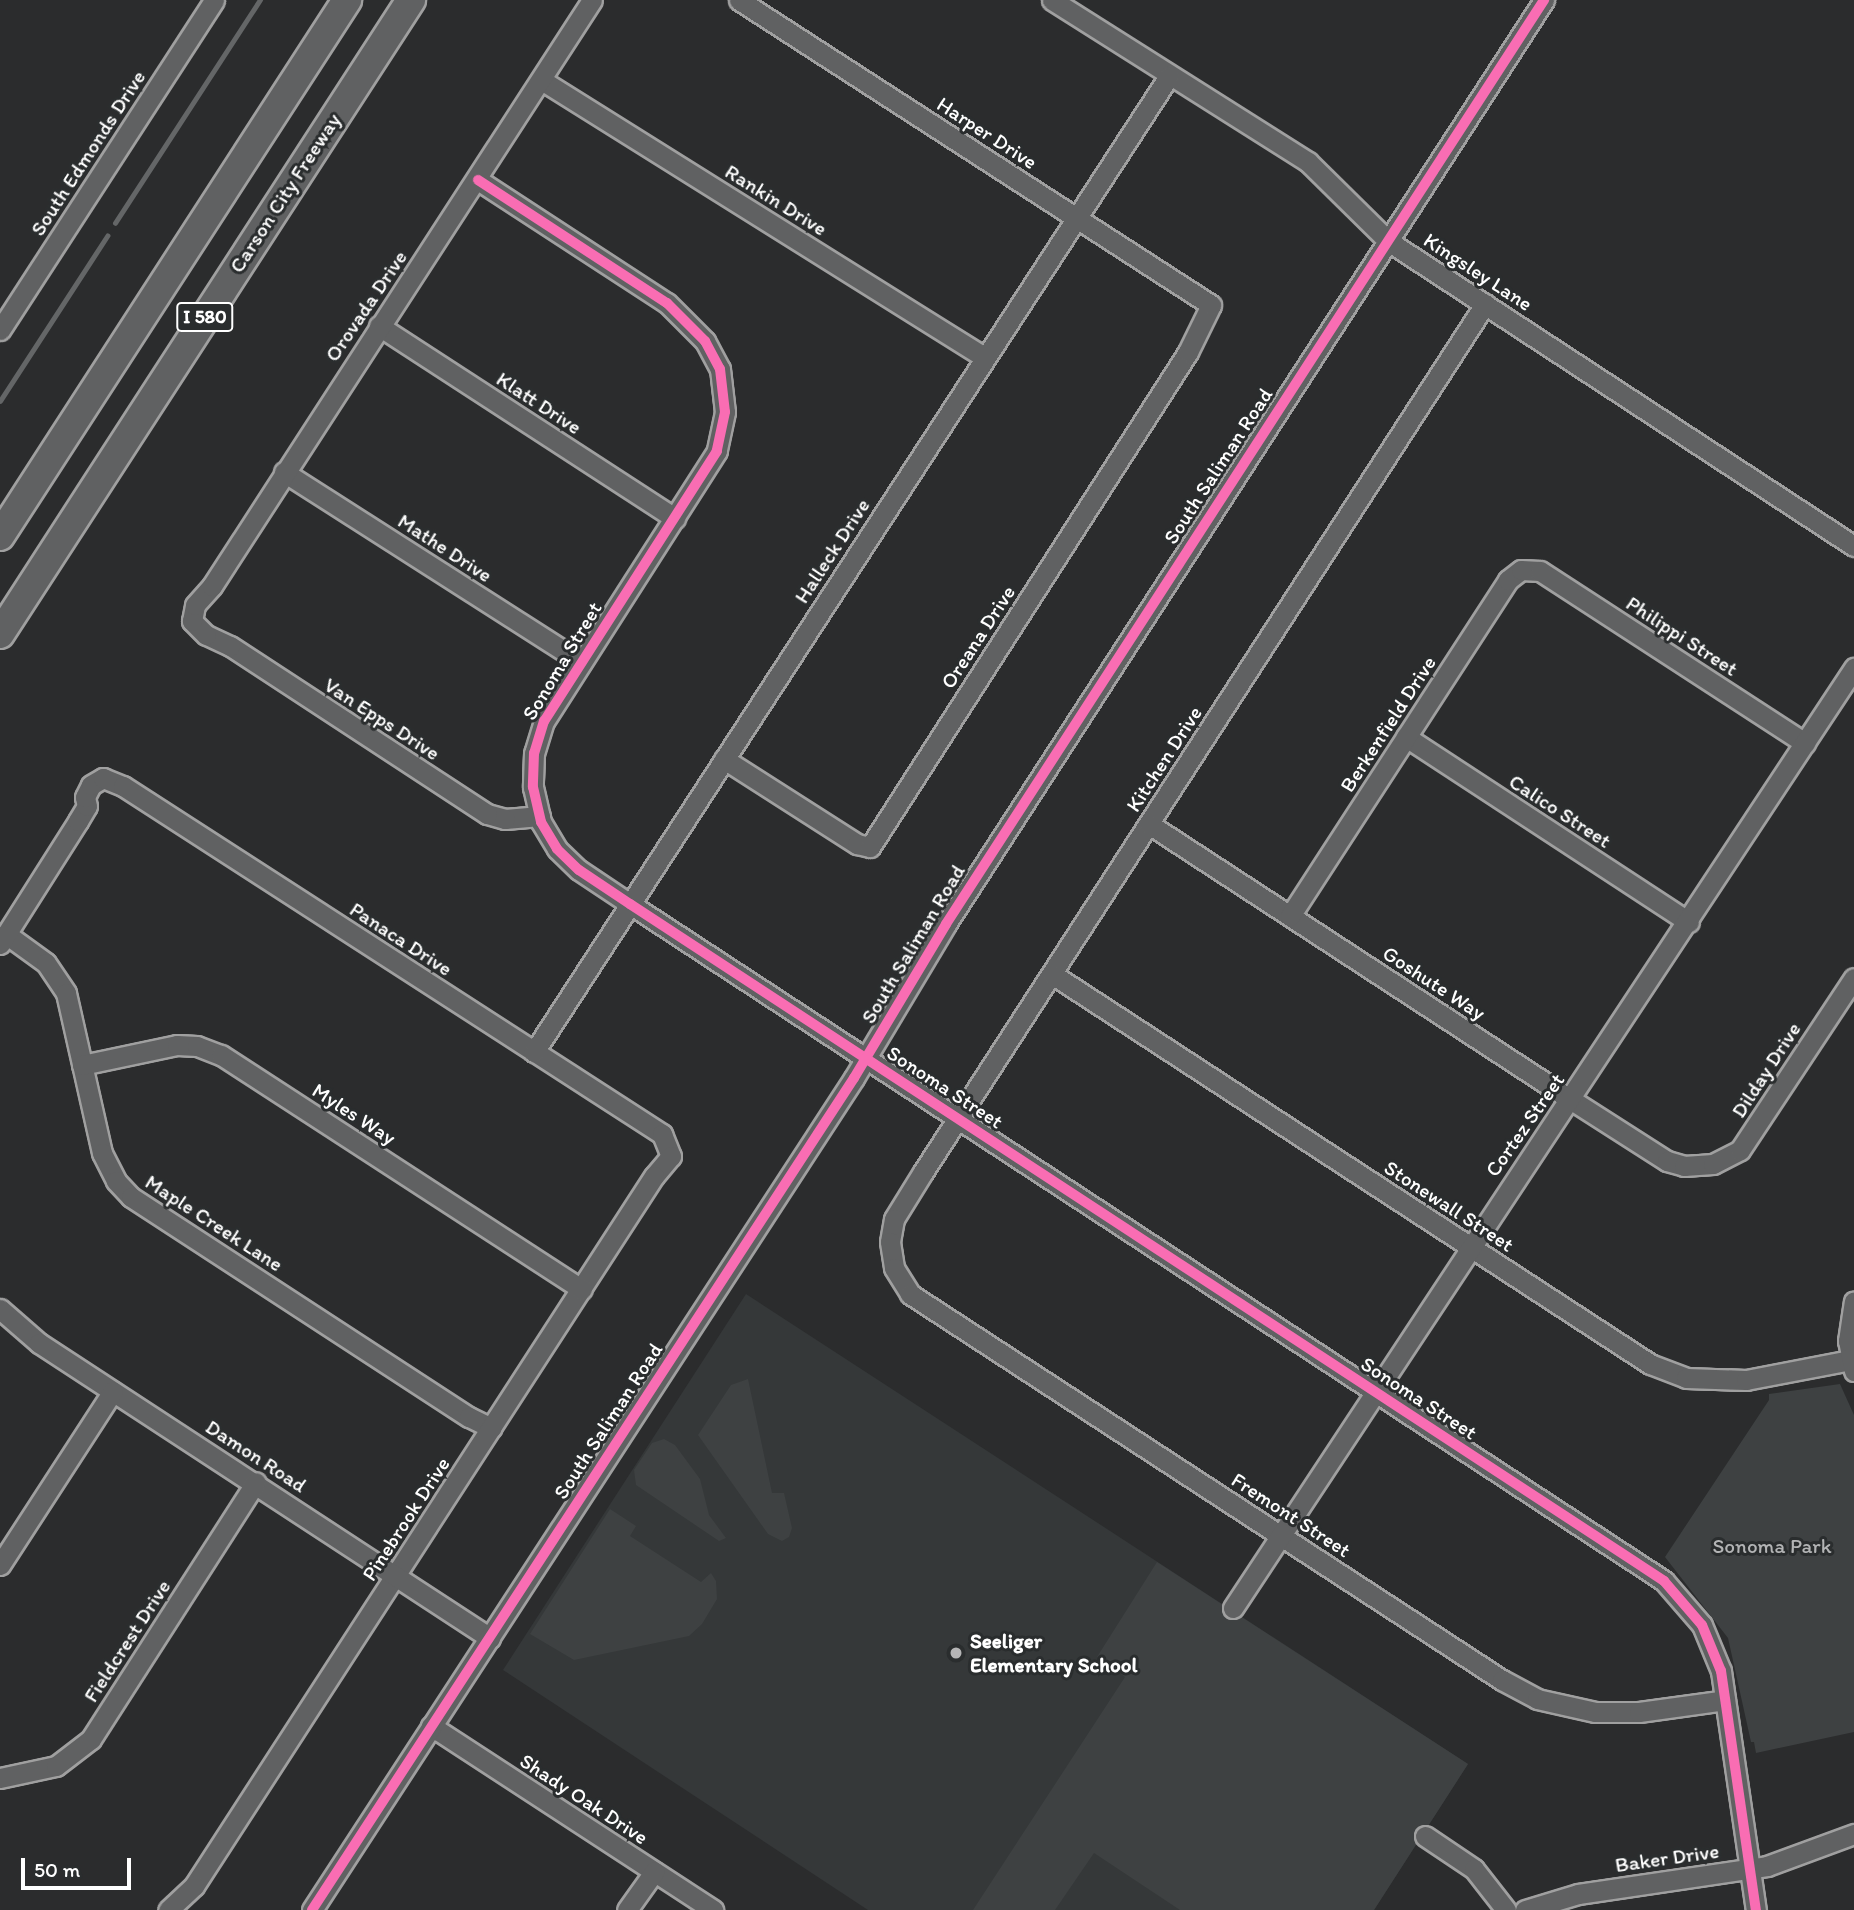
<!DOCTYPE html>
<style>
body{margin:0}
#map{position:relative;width:1854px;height:1910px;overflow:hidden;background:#2b2c2d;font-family:Itim,sans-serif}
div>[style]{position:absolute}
.built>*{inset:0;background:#353839}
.green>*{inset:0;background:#3e4142}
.stream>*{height:4.5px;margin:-2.25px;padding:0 2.25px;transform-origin:2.25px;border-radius:2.25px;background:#646667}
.roads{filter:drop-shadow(2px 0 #a0a0a0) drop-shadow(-2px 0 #a0a0a0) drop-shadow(0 2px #a0a0a0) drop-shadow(0 -2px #a0a0a0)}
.minor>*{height:19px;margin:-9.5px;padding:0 9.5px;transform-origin:9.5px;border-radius:9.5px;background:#606162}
.highway>*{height:28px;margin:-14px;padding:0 14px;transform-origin:14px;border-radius:14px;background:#606162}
.cycleway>*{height:10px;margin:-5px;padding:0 5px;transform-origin:5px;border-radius:5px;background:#f96db3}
.dots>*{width:19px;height:19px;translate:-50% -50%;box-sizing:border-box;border:4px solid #2a2d2e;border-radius:50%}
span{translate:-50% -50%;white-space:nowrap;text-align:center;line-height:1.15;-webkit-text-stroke:6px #2a2d2e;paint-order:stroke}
.shield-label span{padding:2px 5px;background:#2a2d2e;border:2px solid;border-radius:5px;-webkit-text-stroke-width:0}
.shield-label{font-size:19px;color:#fff;font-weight:700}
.street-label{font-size:21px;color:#fff}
.park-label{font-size:21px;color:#b3b4b5}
.poi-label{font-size:21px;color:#fff;font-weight:700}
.left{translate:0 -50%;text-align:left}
.scale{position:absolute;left:21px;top:1858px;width:110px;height:32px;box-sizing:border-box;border:4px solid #fff;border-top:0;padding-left:9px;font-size:21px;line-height:24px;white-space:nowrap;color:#fff;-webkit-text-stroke:5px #2a2d2e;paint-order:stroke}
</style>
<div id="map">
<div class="built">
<div style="clip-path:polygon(746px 1294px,1468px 1764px,1374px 1910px,868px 1910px,503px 1670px)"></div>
</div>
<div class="green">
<div style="clip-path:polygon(748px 1379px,772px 1493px,784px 1493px,792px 1528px,789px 1537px,782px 1541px,768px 1534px,698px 1435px,731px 1385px)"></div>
<div style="clip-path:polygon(1840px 1384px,1854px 1415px,1854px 1732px,1756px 1753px,1754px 1742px,1751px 1742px,1728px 1638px,1665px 1557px,1769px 1400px,1769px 1394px)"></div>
<div style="clip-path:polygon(664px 1439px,675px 1445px,700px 1479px,709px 1515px,726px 1538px,719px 1541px,636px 1485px,634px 1470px,652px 1443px)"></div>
<div style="clip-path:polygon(610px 1509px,636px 1526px,630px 1536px,701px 1582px,711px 1573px,716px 1581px,717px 1599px,702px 1624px,689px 1636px,574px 1660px,530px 1634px)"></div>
<div style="clip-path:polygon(1157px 1562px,1468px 1764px,1374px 1910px,1180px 1910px,1094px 1853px,1055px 1910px,973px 1910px,1125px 1677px,1097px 1657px)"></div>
</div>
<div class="stream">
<div style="left:115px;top:223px;width:266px;rotate:-57deg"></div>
<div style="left:0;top:401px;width:197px;rotate:-57deg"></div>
</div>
<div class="roads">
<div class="minor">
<div style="left:1052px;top:0;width:303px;rotate:32.3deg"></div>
<div style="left:1308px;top:162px;width:112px;rotate:44.6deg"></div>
<div style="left:1388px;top:241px;width:557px;rotate:33.21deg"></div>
<div style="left:543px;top:81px;width:520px;rotate:32.04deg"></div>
<div style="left:478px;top:180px;width:225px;rotate:33.1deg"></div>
<div style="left:667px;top:303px;width:54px;rotate:45deg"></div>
<div style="left:705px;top:341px;width:32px;rotate:62deg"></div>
<div style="left:720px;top:369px;width:43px;rotate:83.4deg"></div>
<div style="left:725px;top:412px;width:40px;rotate:102deg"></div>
<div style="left:717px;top:451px;width:321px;rotate:122.6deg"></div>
<div style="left:544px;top:721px;width:34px;rotate:107deg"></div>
<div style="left:534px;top:753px;width:34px;rotate:92deg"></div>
<div style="left:533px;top:787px;width:36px;rotate:77deg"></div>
<div style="left:541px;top:822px;width:31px;rotate:59deg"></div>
<div style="left:557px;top:849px;width:30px;rotate:44deg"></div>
<div style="left:579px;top:870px;width:61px;rotate:33.7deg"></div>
<div style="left:630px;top:904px;width:1236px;rotate:33.21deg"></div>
<div style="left:1664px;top:1581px;width:58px;rotate:49.2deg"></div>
<div style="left:1702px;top:1625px;width:50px;rotate:67.6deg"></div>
<div style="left:1721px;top:1671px;width:242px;rotate:81.7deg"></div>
<div style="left:1485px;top:304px;width:1034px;rotate:122.92deg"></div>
<div style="left:923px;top:1172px;width:55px;rotate:121.7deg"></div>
<div style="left:894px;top:1219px;width:23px;rotate:100deg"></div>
<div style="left:890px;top:1242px;width:26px;rotate:81deg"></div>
<div style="left:894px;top:1268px;width:31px;rotate:58deg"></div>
<div style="left:910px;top:1294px;width:707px;rotate:33.11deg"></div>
<div style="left:1502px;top:1680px;width:40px;rotate:28deg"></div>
<div style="left:1537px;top:1699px;width:59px;rotate:12.6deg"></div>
<div style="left:1595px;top:1712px;width:44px"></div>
<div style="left:1639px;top:1712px;width:87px;rotate:-7.9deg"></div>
<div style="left:379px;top:326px;width:353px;rotate:33deg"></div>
<div style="left:0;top:330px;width:393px;rotate:-57deg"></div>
<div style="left:284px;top:472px;width:353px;rotate:32.6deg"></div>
<div style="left:1406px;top:737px;width:338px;rotate:33.2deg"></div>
<div style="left:724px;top:759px;width:158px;rotate:32.6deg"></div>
<div style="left:857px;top:844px;width:13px;rotate:13deg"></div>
<div style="left:870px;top:847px;width:588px;rotate:-57.28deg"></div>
<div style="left:1188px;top:352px;width:52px;rotate:-63.9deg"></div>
<div style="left:1211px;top:305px;width:562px;rotate:-147.13deg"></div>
<div style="left:540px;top:816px;width:35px;rotate:175deg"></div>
<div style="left:505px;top:819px;width:19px;rotate:-164deg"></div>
<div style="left:487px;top:814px;width:307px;rotate:-146.8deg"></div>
<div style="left:230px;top:646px;width:26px;rotate:-155deg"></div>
<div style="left:206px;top:635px;width:20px;rotate:-135deg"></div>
<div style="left:192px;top:621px;width:16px;rotate:-79deg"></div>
<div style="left:195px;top:605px;width:25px;rotate:-48deg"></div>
<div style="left:212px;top:586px;width:698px;rotate:-57.04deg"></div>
<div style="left:1149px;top:824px;width:503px;rotate:33.15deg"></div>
<div style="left:1570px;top:1099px;width:115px;rotate:32.6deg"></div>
<div style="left:1667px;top:1161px;width:18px;rotate:16deg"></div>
<div style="left:1684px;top:1166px;width:29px;rotate:-4deg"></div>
<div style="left:1713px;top:1164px;width:30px;rotate:-27deg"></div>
<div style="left:1740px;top:1150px;width:206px;rotate:-56.5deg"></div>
<div style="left:1290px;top:916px;width:401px;rotate:-57deg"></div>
<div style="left:1508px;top:580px;width:16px;rotate:-38deg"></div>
<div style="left:1521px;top:570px;width:19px;rotate:3deg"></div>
<div style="left:1540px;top:571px;width:316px;rotate:33deg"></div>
<div style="left:6px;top:934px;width:49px;rotate:35.9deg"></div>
<div style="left:46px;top:963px;width:36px;rotate:56deg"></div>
<div style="left:66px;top:993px;width:164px;rotate:77.3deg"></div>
<div style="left:102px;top:1153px;width:31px;rotate:63deg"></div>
<div style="left:116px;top:1181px;width:22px;rotate:47deg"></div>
<div style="left:131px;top:1197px;width:403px;rotate:33.1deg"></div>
<div style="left:469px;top:1417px;width:25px;rotate:26deg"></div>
<div style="left:0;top:944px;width:146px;rotate:-57.6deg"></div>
<div style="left:78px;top:821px;width:17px;rotate:-59deg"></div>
<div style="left:87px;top:806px;width:9px;rotate:-103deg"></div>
<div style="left:85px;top:797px;width:13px;rotate:-63deg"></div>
<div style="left:91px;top:785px;width:14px;rotate:-30deg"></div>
<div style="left:103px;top:778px;width:22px;rotate:22deg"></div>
<div style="left:123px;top:786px;width:642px;rotate:32.85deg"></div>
<div style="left:662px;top:1134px;width:24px;rotate:68deg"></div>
<div style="left:671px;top:1156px;width:26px;rotate:130deg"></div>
<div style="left:654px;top:1176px;width:846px;rotate:122.94deg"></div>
<div style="left:194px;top:1886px;width:35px;rotate:137deg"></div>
<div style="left:1052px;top:974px;width:714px;rotate:33.11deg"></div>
<div style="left:1650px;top:1364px;width:39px;rotate:21deg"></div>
<div style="left:1686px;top:1378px;width:60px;rotate:1.9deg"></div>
<div style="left:1746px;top:1380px;width:107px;rotate:-10.8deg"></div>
<div style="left:534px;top:1052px;width:1164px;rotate:-56.95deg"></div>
<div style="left:82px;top:1065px;width:97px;rotate:-11.9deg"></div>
<div style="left:177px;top:1045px;width:20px;rotate:3deg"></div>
<div style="left:197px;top:1046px;width:26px;rotate:21deg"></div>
<div style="left:221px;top:1055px;width:430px;rotate:33deg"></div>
<div style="left:0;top:1309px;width:52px;rotate:41.1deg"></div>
<div style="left:39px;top:1343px;width:539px;rotate:33.19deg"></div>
<div style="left:1854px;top:1371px;width:31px;rotate:-101deg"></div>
<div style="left:1848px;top:1341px;width:40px;rotate:-81.5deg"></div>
<div style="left:0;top:1565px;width:207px;rotate:-57deg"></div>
<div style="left:1233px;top:1608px;width:1127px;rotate:-56.55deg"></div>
<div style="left:431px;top:1726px;width:337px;rotate:33.1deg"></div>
<div style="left:0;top:1778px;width:57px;rotate:-12.1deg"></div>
<div style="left:56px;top:1766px;width:44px;rotate:-37.6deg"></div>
<div style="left:91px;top:1739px;width:305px;rotate:-57.3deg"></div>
<div style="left:1425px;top:1836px;width:59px;rotate:34deg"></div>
<div style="left:1474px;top:1869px;width:52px;rotate:52deg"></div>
<div style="left:312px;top:1910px;width:993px;rotate:-56.92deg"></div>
<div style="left:854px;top:1078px;width:179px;rotate:-59.1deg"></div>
<div style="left:946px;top:924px;width:1101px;rotate:-57.09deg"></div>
<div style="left:627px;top:1910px;width:47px;rotate:-54.6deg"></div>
<div style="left:1525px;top:1910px;width:55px;rotate:-16.8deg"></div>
<div style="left:1578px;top:1894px;width:191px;rotate:-8.4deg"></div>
<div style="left:1767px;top:1866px;width:93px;rotate:-20.2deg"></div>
</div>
<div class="highway">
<div style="left:0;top:536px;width:639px;rotate:-57.08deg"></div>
<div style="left:0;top:634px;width:756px;rotate:-57.05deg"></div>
</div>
</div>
<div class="cycleway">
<div style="left:478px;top:180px;width:225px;rotate:33.1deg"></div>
<div style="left:667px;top:303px;width:54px;rotate:45deg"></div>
<div style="left:705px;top:341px;width:32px;rotate:62deg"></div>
<div style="left:720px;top:369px;width:43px;rotate:83.4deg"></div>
<div style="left:725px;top:412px;width:40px;rotate:102deg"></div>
<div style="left:717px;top:451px;width:321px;rotate:122.6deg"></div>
<div style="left:544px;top:721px;width:34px;rotate:107deg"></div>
<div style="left:534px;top:753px;width:34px;rotate:92deg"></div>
<div style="left:533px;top:787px;width:36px;rotate:77deg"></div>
<div style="left:541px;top:822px;width:31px;rotate:59deg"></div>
<div style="left:557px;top:849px;width:30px;rotate:44deg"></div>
<div style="left:579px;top:870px;width:61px;rotate:33.7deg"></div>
<div style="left:630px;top:904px;width:1236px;rotate:33.21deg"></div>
<div style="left:1664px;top:1581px;width:58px;rotate:49.2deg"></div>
<div style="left:1702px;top:1625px;width:50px;rotate:67.6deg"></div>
<div style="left:1721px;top:1671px;width:242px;rotate:81.7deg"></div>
<div style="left:312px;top:1910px;width:993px;rotate:-56.92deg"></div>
<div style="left:854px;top:1078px;width:179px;rotate:-59.1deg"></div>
<div style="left:946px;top:924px;width:1101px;rotate:-57.09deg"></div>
</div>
<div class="dots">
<div style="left:956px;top:1653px;background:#b5b5b6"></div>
</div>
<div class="shield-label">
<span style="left:205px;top:317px">I 580</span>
</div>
<div class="street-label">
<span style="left:987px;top:133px;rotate:33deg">Harper Drive</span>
<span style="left:88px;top:153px;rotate:-57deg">South Edmonds Drive</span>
<span style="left:285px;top:193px;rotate:-57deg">Carson City Freeway</span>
<span style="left:776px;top:200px;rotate:32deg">Rankin Drive</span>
<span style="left:1478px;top:272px;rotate:33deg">Kingsley Lane</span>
<span style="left:366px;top:306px;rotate:-56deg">Orovada Drive</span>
<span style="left:539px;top:403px;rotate:33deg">Klatt Drive</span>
<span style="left:1218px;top:466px;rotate:-57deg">South Saliman Road</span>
<span style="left:445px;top:548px;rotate:33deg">Mathe Drive</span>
<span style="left:832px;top:551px;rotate:-57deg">Halleck Drive</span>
<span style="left:1682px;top:636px;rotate:33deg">Philippi Street</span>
<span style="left:978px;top:637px;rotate:-57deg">Oreana Drive</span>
<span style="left:562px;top:661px;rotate:-59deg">Sonoma Street</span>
<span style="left:382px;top:719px;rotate:33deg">Van Epps Drive</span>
<span style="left:1388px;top:724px;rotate:-57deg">Berkenfield Drive</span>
<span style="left:1164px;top:759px;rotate:-57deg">Kitchen Drive</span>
<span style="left:1560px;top:811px;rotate:33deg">Calico Street</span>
<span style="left:401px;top:939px;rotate:33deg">Panaca Drive</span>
<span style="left:913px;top:944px;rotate:-59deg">South Saliman Road</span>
<span style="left:1434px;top:983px;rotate:33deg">Goshute Way</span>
<span style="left:1766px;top:1070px;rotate:-57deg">Dilday Drive</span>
<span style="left:945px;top:1087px;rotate:33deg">Sonoma Street</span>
<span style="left:354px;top:1114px;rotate:33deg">Myles Way</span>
<span style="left:1525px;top:1125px;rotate:-55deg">Cortez Street</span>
<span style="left:1449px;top:1206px;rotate:33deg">Stonewall Street</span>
<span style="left:214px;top:1223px;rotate:33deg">Maple Creek Lane</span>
<span style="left:1419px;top:1398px;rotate:33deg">Sonoma Street</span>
<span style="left:608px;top:1421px;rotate:-57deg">South Saliman Road</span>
<span style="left:256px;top:1456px;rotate:33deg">Damon Road</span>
<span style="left:1291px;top:1515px;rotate:33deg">Fremont Street</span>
<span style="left:406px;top:1519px;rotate:-57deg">Pinebrook Drive</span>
<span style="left:127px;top:1641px;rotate:-57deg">Fieldcrest Drive</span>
<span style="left:584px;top:1799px;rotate:33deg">Shady Oak Drive</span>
<span style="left:1667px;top:1858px;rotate:-8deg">Baker Drive</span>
</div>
<div class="park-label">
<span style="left:1772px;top:1546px">Sonoma Park</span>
</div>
<div class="poi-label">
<span class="left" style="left:970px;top:1653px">Seeliger<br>Elementary School</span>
</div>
<div class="scale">50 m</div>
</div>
